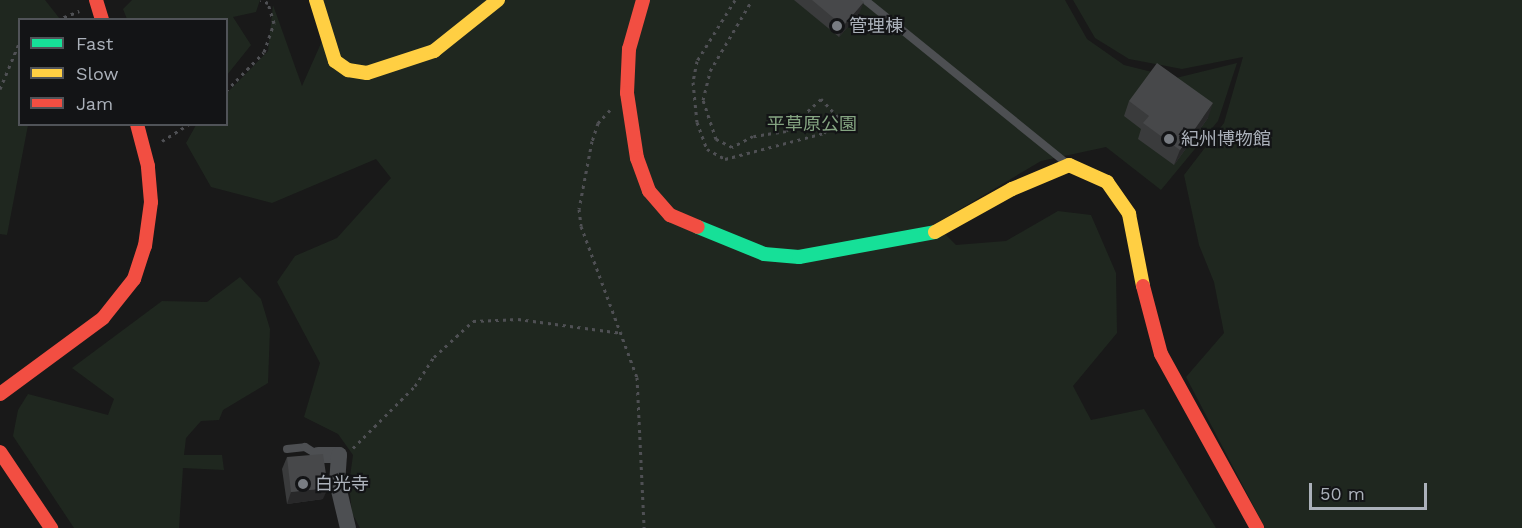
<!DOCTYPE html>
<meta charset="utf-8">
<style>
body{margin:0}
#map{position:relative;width:1522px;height:528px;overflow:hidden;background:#191919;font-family:"Work Sans","Noto Sans JP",sans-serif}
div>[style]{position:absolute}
.green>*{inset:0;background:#1f271f}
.path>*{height:3px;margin-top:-1.5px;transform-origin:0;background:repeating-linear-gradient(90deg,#4f5054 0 3px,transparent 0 7.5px)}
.lane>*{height:8px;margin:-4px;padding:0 4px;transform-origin:4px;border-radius:4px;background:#4d4f52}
.street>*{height:16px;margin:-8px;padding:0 8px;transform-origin:8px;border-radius:8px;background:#4d4f52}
.fast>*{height:14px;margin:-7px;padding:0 7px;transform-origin:7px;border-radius:7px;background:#16e098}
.slow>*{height:14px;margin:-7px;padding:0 7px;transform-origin:7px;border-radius:7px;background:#ffcf43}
.jam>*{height:14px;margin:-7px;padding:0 7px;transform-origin:7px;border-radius:7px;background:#f24e42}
.wall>*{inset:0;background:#3a3b3c}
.shaded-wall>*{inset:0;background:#282829}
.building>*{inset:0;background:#47484a}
.dots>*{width:16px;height:16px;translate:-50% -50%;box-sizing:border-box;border:3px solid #131416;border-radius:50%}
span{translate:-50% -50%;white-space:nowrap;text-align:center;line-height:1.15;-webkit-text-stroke:4.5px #131416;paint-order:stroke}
.poi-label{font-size:18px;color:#abb1ba}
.left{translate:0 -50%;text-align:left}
.park-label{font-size:18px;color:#85a582}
.legend{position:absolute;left:18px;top:18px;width:210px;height:108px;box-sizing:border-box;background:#131416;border:2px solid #505358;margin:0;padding:8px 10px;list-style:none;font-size:18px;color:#abb1ba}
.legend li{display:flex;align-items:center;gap:12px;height:30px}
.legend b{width:30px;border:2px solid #505358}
.scale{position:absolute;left:1309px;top:483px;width:118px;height:27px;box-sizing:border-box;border:3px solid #abb1ba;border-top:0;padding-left:8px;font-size:18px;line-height:21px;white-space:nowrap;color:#abb1ba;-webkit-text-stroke:4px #131416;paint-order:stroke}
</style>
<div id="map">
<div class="green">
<div style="clip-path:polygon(0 0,45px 0,60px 19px,20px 20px,20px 124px,28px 125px,7px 235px,0 234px)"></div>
<div style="clip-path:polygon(132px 0,260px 0,256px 12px,233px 17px,251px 45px,227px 75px,226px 20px,127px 19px,123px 9px)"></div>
<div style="clip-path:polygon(318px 0,1065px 0,1087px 39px,1124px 65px,1176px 78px,1237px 63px,1218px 121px,1161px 190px,1106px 147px,1041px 161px,935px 224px,956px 245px,1006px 241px,1058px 211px,1091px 215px,1116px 273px,1117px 333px,1073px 386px,1091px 420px,1144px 409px,1216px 528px,360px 528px,352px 513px,349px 484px,353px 455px,338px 434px,304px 417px,320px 363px,277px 282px,295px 256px,337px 238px,391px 178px,376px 159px,272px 203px,211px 187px,186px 143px,196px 125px,226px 124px,227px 93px,268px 51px,273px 5px,302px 86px,326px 32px)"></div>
<div style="clip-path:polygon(1073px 0,1522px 0,1522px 528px,1265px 528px,1186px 377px,1224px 333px,1214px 282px,1199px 245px,1184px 175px,1224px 123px,1243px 57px,1182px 69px,1129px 59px,1095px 38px)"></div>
<div style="clip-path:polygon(240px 277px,261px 299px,270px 329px,268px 383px,223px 410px,219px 420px,201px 421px,186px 438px,184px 455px,222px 455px,224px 470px,183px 468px,179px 528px,74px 528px,13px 436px,18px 410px,28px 394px,108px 415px,114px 399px,72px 368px,162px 301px,207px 302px)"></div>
</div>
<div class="path">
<div style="left:735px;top:0;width:72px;rotate:121.9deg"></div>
<div style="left:697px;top:61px;width:21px;rotate:101deg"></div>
<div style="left:693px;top:82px;width:40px;rotate:84.3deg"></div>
<div style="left:697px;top:122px;width:29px;rotate:70deg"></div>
<div style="left:707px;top:149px;width:21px;rotate:29deg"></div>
<div style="left:725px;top:159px;width:102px;rotate:-14.7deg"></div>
<div style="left:824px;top:133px;width:21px;rotate:-49deg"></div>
<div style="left:838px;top:117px;width:25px;rotate:-133deg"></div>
<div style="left:821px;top:99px;width:47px;rotate:137.6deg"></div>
<div style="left:786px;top:131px;width:33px;rotate:171deg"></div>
<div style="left:753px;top:136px;width:24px;rotate:152deg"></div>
<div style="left:732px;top:147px;width:18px;rotate:-153deg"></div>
<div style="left:716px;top:139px;width:41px;rotate:-108.4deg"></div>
<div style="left:703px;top:100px;width:30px;rotate:-76deg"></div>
<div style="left:710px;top:71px;width:82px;rotate:-59.4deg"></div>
<div style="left:57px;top:20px;width:24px;rotate:-22deg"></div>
<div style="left:0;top:89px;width:52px;rotate:-67.4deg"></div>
<div style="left:226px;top:91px;width:54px;rotate:-45.7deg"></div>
<div style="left:264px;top:52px;width:31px;rotate:-71deg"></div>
<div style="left:274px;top:23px;width:21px;rotate:-107deg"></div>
<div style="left:268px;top:3px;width:8px;rotate:-157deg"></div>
<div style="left:610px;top:110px;width:18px;rotate:133deg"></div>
<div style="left:598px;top:123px;width:19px;rotate:108deg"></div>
<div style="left:592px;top:141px;width:69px;rotate:100.8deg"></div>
<div style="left:579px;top:209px;width:17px;rotate:83deg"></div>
<div style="left:581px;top:226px;width:161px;rotate:69.7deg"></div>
<div style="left:637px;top:377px;width:151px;rotate:87.3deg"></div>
<div style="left:162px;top:141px;width:32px;rotate:-32deg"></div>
<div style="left:353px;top:448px;width:88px;rotate:-45deg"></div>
<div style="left:415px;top:386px;width:35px;rotate:-57deg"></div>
<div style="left:434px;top:357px;width:53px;rotate:-42.7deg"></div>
<div style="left:473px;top:321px;width:45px;rotate:-2.5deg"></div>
<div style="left:518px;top:319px;width:105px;rotate:7.7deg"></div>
</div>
<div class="lane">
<div style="left:865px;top:0;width:259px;rotate:39deg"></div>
<div style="left:287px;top:449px;width:18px;rotate:-6deg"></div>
<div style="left:305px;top:447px;width:15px;rotate:32deg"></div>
</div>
<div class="street">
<div style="left:318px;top:455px;width:21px"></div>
<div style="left:339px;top:455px;width:27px;rotate:94deg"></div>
<div style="left:337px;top:482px;width:47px;rotate:76.6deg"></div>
</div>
<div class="fast">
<div style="left:698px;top:227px;width:71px;rotate:22.2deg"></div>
<div style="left:764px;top:254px;width:35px;rotate:5deg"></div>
<div style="left:799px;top:257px;width:138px;rotate:-10.4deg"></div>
</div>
<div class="slow">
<div style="left:316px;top:0;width:64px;rotate:72.7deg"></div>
<div style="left:335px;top:61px;width:16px;rotate:35deg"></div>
<div style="left:348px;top:70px;width:19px;rotate:9deg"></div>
<div style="left:367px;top:73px;width:71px;rotate:-18.2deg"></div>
<div style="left:434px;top:51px;width:82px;rotate:-38.6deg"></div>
<div style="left:935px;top:232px;width:88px;rotate:-29.2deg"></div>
<div style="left:1012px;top:189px;width:62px;rotate:-22.8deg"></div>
<div style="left:1069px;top:165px;width:42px;rotate:24.1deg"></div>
<div style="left:1107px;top:182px;width:39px;rotate:55deg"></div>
<div style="left:1129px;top:214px;width:73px;rotate:79deg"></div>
</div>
<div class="jam">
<div style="left:96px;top:0;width:21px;rotate:73deg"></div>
<div style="left:643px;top:0;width:51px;rotate:105.9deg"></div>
<div style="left:629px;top:49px;width:44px;rotate:92.6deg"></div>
<div style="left:627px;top:93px;width:66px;rotate:81.3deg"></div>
<div style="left:637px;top:158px;width:35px;rotate:70deg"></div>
<div style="left:649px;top:191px;width:32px;rotate:49deg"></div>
<div style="left:670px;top:215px;width:30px;rotate:23deg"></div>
<div style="left:1143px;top:286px;width:70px;rotate:75.2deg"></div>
<div style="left:1161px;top:354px;width:199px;rotate:61.1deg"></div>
<div style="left:0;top:394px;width:128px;rotate:-36.4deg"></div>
<div style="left:103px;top:318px;width:50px;rotate:-51.5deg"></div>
<div style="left:134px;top:279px;width:35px;rotate:-72deg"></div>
<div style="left:145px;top:246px;width:44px;rotate:-82.2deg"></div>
<div style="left:151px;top:202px;width:36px;rotate:-95deg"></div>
<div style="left:148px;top:166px;width:43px;rotate:-104.7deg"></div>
<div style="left:0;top:452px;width:92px;rotate:56.1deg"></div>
</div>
<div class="wall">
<div style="clip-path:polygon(794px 0,861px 0,859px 14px,839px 37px)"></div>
<div style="clip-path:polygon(1129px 101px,1208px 118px,1174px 165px,1138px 139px,1141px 129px,1124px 116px)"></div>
<div style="clip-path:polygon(287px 457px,323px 499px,287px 504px,282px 469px)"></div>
</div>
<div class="shaded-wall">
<div style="clip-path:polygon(864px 2px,859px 14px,839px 37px,843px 26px)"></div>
<div style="clip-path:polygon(1213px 103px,1208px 118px,1174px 165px,1180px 150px)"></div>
<div style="clip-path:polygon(328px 488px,323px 499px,287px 504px,291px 492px)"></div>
</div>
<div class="building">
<div style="clip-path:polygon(812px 0,861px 0,864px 2px,843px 26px)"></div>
<div style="clip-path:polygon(1157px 63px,1213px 103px,1180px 150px,1143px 123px,1149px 116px,1129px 101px)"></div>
<div style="clip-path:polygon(323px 454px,328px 488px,291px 492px,287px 457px)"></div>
</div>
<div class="dots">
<div style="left:837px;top:26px;background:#787c82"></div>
<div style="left:1169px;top:139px;background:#787c82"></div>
<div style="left:303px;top:484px;background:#787c82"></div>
</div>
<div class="poi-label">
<span class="left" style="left:849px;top:26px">管理棟</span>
<span class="left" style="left:1181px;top:139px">紀州博物館</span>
<span class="left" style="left:315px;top:484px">白光寺</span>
</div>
<div class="park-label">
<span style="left:812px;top:124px">平草原公園</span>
</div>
<ul class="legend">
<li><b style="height:8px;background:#16e098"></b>Fast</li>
<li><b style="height:8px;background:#ffcf43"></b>Slow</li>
<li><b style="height:8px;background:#f24e42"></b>Jam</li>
</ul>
<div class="scale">50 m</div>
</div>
